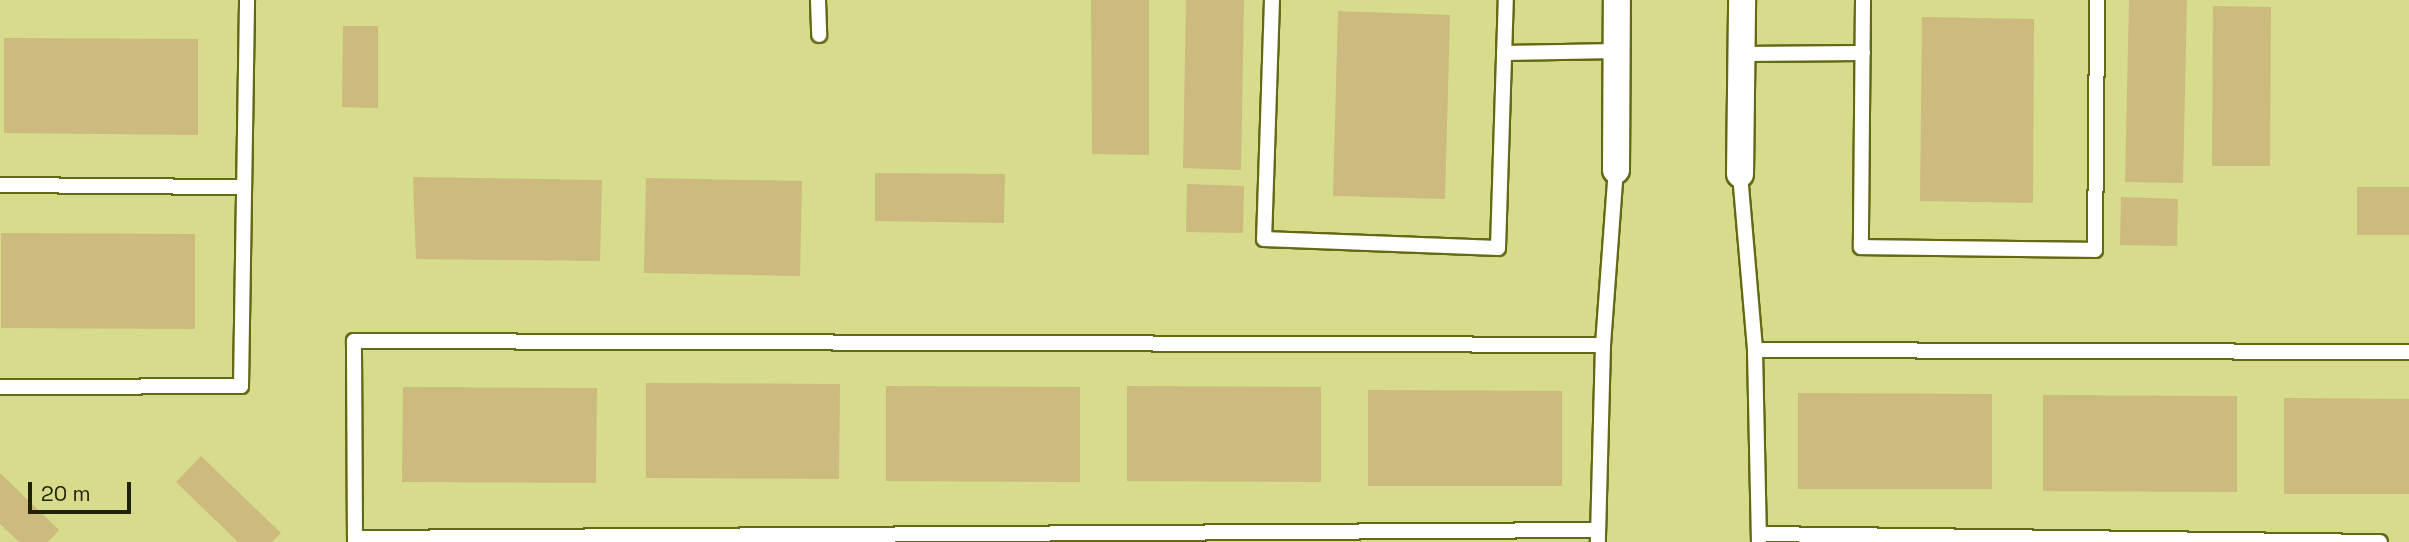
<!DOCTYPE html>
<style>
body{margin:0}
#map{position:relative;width:2409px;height:542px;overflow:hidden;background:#d6dc8c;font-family:"Space Grotesk",sans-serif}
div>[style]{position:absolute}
.building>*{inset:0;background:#cdba7e}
.roads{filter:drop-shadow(2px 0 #656814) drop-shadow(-2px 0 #656814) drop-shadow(0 2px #656814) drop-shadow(0 -2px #656814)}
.service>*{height:14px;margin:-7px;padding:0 7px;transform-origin:7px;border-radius:7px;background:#fff}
.minor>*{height:26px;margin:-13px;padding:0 13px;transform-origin:13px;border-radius:13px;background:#fff}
span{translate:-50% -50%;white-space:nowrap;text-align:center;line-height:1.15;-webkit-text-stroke:7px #d6dc8c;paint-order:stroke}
.scale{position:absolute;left:28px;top:482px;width:103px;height:32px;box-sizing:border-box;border:4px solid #212202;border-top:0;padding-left:9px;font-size:21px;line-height:24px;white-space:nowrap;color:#212202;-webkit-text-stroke:5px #d6dc8c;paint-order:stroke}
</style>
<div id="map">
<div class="building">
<div style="clip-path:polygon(1091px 0,1149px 0,1149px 155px,1092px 154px)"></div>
<div style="clip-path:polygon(1186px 0,1244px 0,1241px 170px,1183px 168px)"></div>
<div style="clip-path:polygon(2129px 0,2187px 0,2183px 183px,2125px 182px)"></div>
<div style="clip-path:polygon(2213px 6px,2271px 7px,2270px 166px,2212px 166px)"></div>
<div style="clip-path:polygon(1338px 11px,1450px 15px,1445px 199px,1333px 196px)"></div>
<div style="clip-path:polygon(1922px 17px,2034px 19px,2033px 203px,1920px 201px)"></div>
<div style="clip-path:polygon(343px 26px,378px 26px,378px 108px,342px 107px)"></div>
<div style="clip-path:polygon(4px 38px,198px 39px,198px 135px,4px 133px)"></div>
<div style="clip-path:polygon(875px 173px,1005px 174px,1004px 223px,875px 221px)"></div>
<div style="clip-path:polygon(413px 177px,602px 180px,600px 261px,416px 259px)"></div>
<div style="clip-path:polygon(646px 178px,802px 181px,800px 276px,644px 273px)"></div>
<div style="clip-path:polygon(1187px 184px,1244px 186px,1243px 233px,1186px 232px)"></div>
<div style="clip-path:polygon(2357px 187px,2409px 187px,2409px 235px,2357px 235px)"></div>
<div style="clip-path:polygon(2121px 197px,2178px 199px,2177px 246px,2120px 245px)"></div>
<div style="clip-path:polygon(1px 233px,195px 234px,195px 329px,1px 328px)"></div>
<div style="clip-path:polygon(646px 383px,840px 384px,839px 479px,646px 478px)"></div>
<div style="clip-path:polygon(886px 386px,1080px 387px,1080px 482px,886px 481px)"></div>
<div style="clip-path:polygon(1127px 386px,1321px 387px,1321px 482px,1127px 481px)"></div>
<div style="clip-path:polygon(403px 387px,597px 388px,596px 483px,402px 482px)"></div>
<div style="clip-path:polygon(1368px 390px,1562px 391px,1562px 486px,1368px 486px)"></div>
<div style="clip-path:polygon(1798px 393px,1992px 394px,1992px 489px,1798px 489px)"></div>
<div style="clip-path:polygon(2043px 395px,2237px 396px,2237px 492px,2043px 491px)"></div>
<div style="clip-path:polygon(2284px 398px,2409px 399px,2409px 494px,2284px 494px)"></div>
<div style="clip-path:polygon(201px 456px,281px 533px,272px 542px,238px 542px,176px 482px)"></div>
<div style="clip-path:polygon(0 473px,59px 530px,48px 542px,19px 542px,0 524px)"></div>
</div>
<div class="roads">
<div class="service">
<div style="left:818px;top:0;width:35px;rotate:88deg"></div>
<div style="left:1272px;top:0;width:239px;rotate:91.9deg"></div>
<div style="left:1264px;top:239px;width:234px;rotate:2.2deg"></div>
<div style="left:1498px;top:248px;width:248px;rotate:-88.2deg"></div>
<div style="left:1863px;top:0;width:247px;rotate:90.5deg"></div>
<div style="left:1861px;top:247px;width:234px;rotate:0.7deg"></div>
<div style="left:2095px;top:250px;width:250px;rotate:-89.5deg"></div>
<div style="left:1504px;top:53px;width:113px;rotate:-1deg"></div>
<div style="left:1741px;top:54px;width:122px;rotate:-0.5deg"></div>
<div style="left:1740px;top:174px;width:177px;rotate:85.1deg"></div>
<div style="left:0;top:185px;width:241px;rotate:0.5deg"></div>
<div style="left:1603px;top:345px;width:175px;rotate:-85.8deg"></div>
<div style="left:0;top:387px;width:241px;rotate:-0.2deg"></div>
<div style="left:241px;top:386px;width:386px;rotate:-89.1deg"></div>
<div style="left:1760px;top:534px;width:620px;rotate:0.74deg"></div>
<div style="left:355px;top:538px;width:1243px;rotate:-0.37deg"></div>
<div style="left:355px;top:542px;width:201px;rotate:-90.3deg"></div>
<div style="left:354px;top:341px;width:1249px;rotate:0.18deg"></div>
<div style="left:1603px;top:345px;width:197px;rotate:91.5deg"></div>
<div style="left:1759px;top:542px;width:192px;rotate:-91.2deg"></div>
<div style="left:1755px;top:350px;width:654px;rotate:0.18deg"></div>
</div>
<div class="minor">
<div style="left:1616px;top:170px;width:170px;rotate:-89.7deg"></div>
<div style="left:1740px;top:174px;width:174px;rotate:-89.3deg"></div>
</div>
</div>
<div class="scale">20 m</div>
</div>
